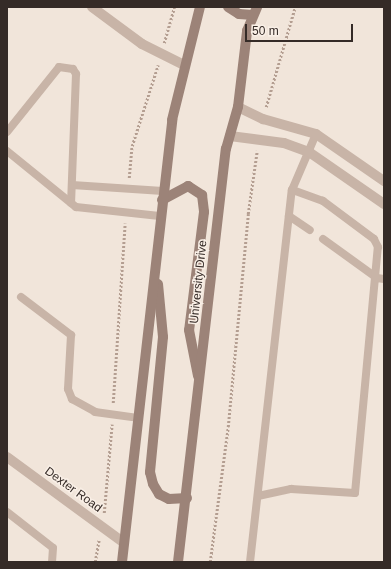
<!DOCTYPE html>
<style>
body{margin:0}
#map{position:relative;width:391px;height:569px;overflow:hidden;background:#f1e5da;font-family:Helvetica,sans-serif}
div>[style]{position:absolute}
.path>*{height:2.5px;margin-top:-1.25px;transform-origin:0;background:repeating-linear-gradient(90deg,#b49e91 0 2px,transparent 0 4px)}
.service>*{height:8px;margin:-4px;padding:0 4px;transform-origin:4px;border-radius:4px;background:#c8b4a7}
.minor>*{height:10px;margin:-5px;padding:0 5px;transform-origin:5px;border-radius:5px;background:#c8b4a7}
.secondary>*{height:10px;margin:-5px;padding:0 5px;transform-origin:5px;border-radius:5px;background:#9c8378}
span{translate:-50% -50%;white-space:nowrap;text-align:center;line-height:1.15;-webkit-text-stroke:3px #f9efe6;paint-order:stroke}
.street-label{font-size:12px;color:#352b27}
.frame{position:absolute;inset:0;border:8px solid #352b27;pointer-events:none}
.scale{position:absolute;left:245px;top:24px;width:108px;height:18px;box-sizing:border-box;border:2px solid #352b27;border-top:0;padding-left:5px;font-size:12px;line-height:14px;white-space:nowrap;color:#352b27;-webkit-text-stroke:3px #f9efe6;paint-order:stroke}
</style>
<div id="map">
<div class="path">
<div style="left:164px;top:43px;width:37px;rotate:-74deg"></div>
<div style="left:266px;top:107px;width:104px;rotate:-73.8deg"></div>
<div style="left:129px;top:178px;width:32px;rotate:-85deg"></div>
<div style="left:132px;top:146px;width:85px;rotate:-72.2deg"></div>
<div style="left:113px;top:403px;width:180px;rotate:-86.2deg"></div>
<div style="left:104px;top:513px;width:89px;rotate:-84.9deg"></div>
<div style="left:95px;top:562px;width:22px;rotate:-80deg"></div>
<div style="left:210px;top:562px;width:136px;rotate:-82.4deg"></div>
<div style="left:228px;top:427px;width:214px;rotate:-84.6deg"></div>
<div style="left:248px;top:214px;width:64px;rotate:-81.9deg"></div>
</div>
<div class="service">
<div style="left:7px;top:132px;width:83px;rotate:-51.3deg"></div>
<div style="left:59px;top:67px;width:14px;rotate:8deg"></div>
<div style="left:73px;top:69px;width:6px;rotate:59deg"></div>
<div style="left:76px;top:74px;width:129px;rotate:92.2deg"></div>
<div style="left:7px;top:151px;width:89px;rotate:39.1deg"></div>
<div style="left:76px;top:207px;width:84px;rotate:6.1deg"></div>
<div style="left:72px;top:185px;width:91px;rotate:3.8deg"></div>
<div style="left:289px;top:216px;width:25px;rotate:34deg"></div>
<div style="left:323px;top:239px;width:67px;rotate:35.8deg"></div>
<div style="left:377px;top:278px;width:7px;rotate:8deg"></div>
<div style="left:21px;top:297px;width:63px;rotate:37.2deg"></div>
<div style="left:71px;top:335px;width:54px;rotate:93.2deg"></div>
<div style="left:68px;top:389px;width:11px;rotate:68deg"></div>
<div style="left:72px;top:399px;width:26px;rotate:29deg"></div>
<div style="left:95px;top:412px;width:43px;rotate:7.9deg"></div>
<div style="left:258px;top:496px;width:34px;rotate:-12deg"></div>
<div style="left:291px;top:489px;width:64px;rotate:3.6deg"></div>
<div style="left:355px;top:493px;width:247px;rotate:-84.7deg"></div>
<div style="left:378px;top:247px;width:9px;rotate:-117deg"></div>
<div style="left:374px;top:239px;width:64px;rotate:-143.3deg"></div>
<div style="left:323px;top:201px;width:33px;rotate:-160deg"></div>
<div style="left:7px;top:512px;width:58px;rotate:38deg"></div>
<div style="left:53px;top:548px;width:14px;rotate:94deg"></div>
<div style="left:250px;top:562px;width:374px;rotate:-83.6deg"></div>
<div style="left:292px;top:190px;width:61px;rotate:-66.8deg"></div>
</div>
<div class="minor">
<div style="left:92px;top:7px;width:62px;rotate:36.5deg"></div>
<div style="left:142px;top:44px;width:47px;rotate:26.6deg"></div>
<div style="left:238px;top:107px;width:28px;rotate:26deg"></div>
<div style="left:263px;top:119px;width:55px;rotate:15.8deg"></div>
<div style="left:316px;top:134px;width:83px;rotate:34.7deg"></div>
<div style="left:230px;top:136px;width:54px;rotate:7.4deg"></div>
<div style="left:284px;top:143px;width:27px;rotate:20deg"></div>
<div style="left:309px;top:152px;width:91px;rotate:34.7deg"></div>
<div style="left:7px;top:457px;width:145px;rotate:36.3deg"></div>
</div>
<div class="secondary">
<div style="left:228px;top:7px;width:13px;rotate:32deg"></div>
<div style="left:239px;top:14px;width:14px;rotate:4deg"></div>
<div style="left:162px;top:200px;width:30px;rotate:-28deg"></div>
<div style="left:188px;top:186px;width:17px;rotate:33deg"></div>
<div style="left:202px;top:195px;width:17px;rotate:83deg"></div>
<div style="left:204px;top:212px;width:119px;rotate:97.2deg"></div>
<div style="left:189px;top:330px;width:47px;rotate:78.9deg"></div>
<div style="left:158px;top:284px;width:53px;rotate:84.6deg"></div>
<div style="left:163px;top:337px;width:136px;rotate:95.5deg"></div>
<div style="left:150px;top:472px;width:12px;rotate:76deg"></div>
<div style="left:153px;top:484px;width:12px;rotate:59deg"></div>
<div style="left:159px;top:494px;width:11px;rotate:27deg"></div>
<div style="left:169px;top:499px;width:18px;rotate:-3deg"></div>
<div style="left:122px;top:562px;width:445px;rotate:-83.5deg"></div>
<div style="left:172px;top:120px;width:116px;rotate:-76.1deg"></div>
<div style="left:178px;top:562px;width:416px;rotate:-83.4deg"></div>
<div style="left:226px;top:149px;width:44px;rotate:-74.1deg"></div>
<div style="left:238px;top:107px;width:77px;rotate:-83.2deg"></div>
<div style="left:247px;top:31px;width:26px;rotate:-67deg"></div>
</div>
<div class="street-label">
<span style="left:199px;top:282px;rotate:-84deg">University Drive</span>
<span style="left:73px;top:490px;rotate:36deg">Dexter Road</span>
</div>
<div class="frame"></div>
<div class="scale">50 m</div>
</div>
